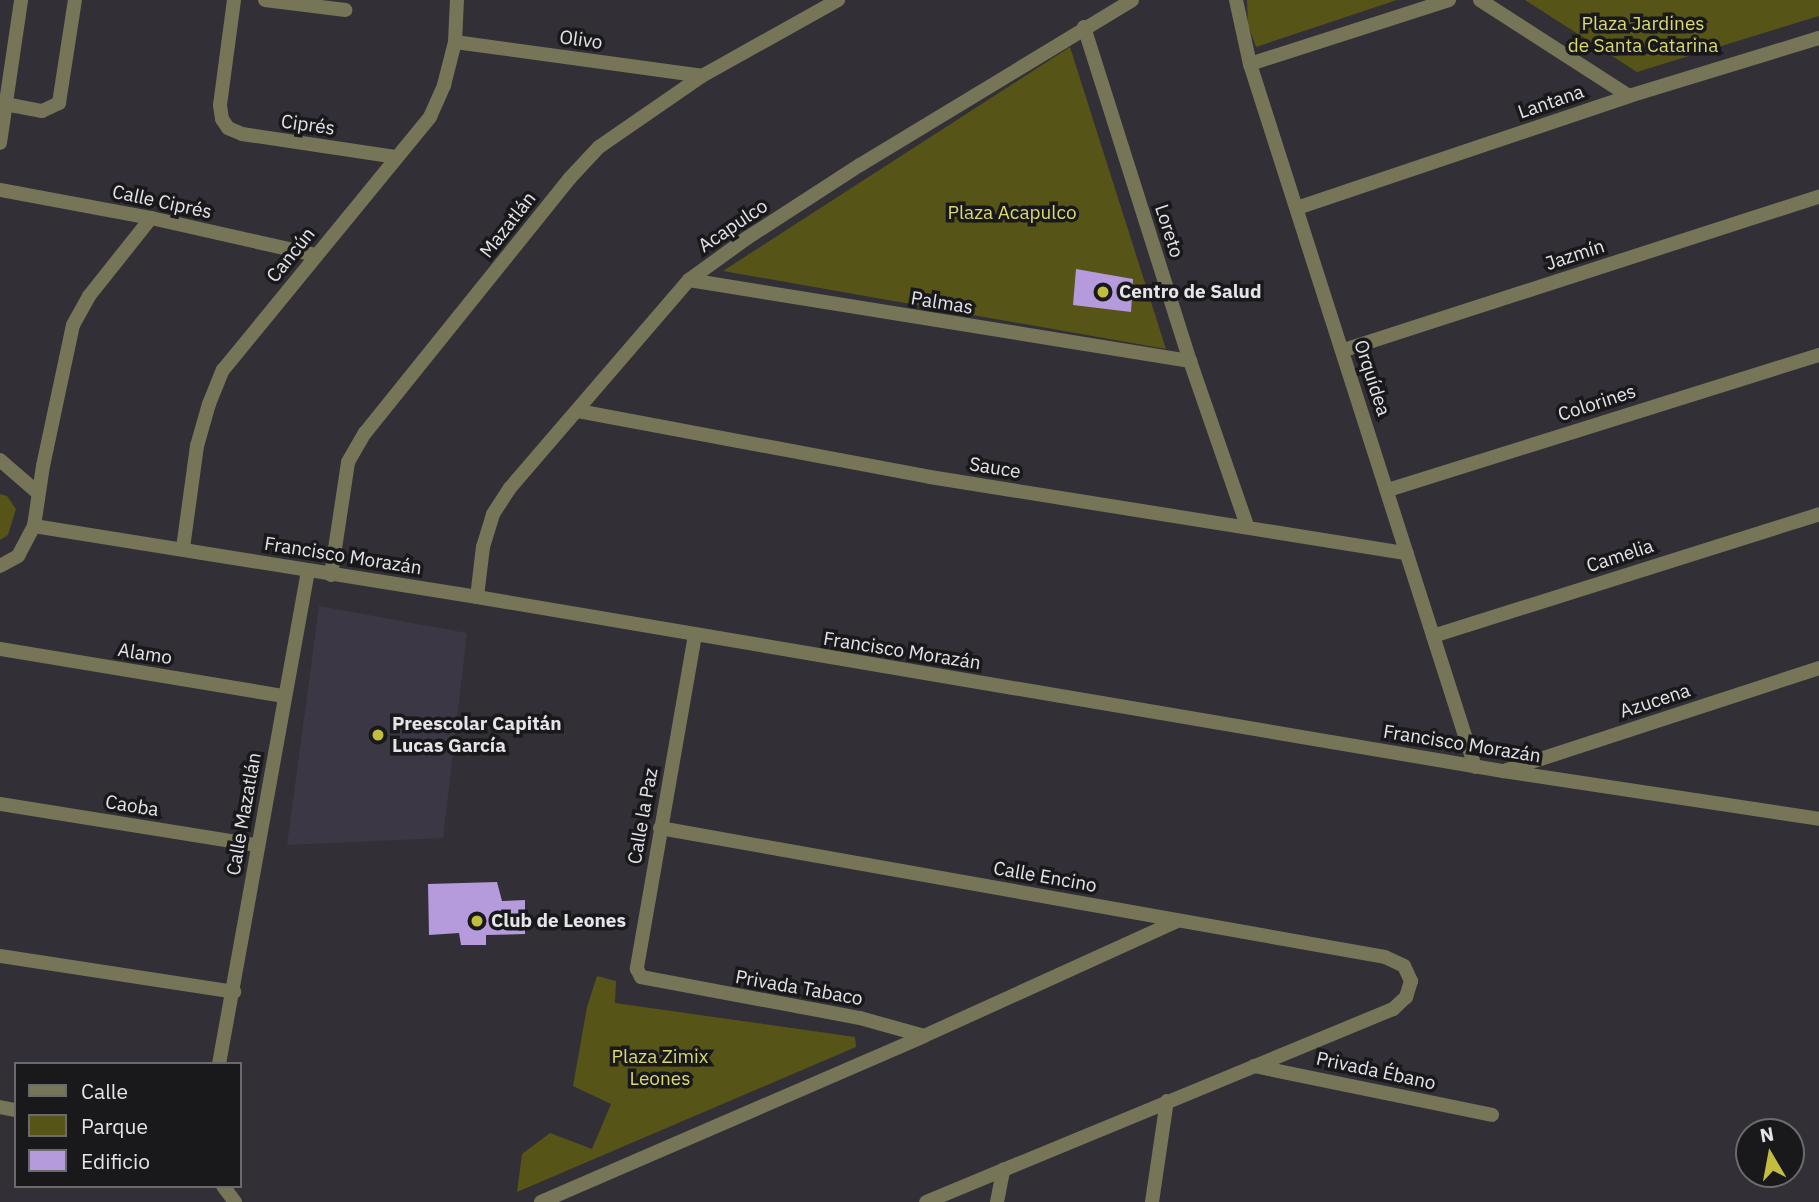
<!DOCTYPE html>
<meta charset="utf-8">
<style>
body{margin:0}
#map{position:relative;width:1819px;height:1202px;overflow:hidden;background:#322f36;font-family:"IBM Plex Sans",sans-serif}
div>[style]{position:absolute}
.built>*{inset:0;background:#3c3744}
.green>*{inset:0;background:#575418}
.building>*{inset:0;background:#b59adc}
.minor>*{height:14px;margin:-7px;padding:0 7px;transform-origin:7px;border-radius:7px;background:#767557}
.dots>*{width:19px;height:19px;translate:-50% -50%;box-sizing:border-box;border:4px solid #19181b;border-radius:50%}
span{translate:-50% -50%;white-space:nowrap;text-align:center;line-height:1.15;-webkit-text-stroke:7px #19181b;paint-order:stroke}
.park-label{font-size:19px;color:#dcd970}
.street-label{font-size:19px;color:#e6e4e9}
.poi-label{font-size:19px;color:#e6e4e9;font-weight:700}
.left{translate:0 -50%;text-align:left}
.legend{position:absolute;left:14px;top:1062px;width:228px;height:126px;box-sizing:border-box;background:#19181b;border:2px solid #6b6a6d;margin:0;padding:9px 12px;list-style:none;font-size:21px;color:#e6e4e9}
.legend li{display:flex;align-items:center;gap:14px;height:35px}
.legend b{width:35px;border:2px solid #6b6a6d}
.north{position:absolute;left:1735px;top:1118px;width:70px;height:70px;box-sizing:border-box;background:#19181b;border:2px solid #6b6a6d;border-radius:50%;rotate:350deg;font-size:19px;font-weight:700;line-height:28px;text-align:center;color:#e6e4e9}
.north::after{content:'';display:block;margin:auto;width:24px;height:32px;background:#c2bd3f;clip-path:polygon(50% 0,100% 100%,50% 72%,0 100%)}
</style>
<div id="map">
<div class="built">
<div style="clip-path:polygon(319px 606px,467px 633px,443px 838px,287px 845px)"></div>
</div>
<div class="green">
<div style="clip-path:polygon(1247px 0,1397px 0,1256px 47px,1248px 25px)"></div>
<div style="clip-path:polygon(1525px 0,1819px 0,1819px 16px,1637px 72px)"></div>
<div style="clip-path:polygon(1070px 47px,1166px 349px,723px 271px)"></div>
<div style="clip-path:polygon(0 494px,7px 496px,16px 509px,8px 535px,0 540px)"></div>
<div style="clip-path:polygon(597px 976px,616px 981px,615px 1003px,855px 1037px,856px 1047px,517px 1192px,522px 1154px,550px 1133px,592px 1149px,611px 1104px,573px 1086px,587px 1007px)"></div>
</div>
<div class="building">
<div style="clip-path:polygon(1076px 269px,1133px 279px,1131px 312px,1073px 305px)"></div>
<div style="clip-path:polygon(497px 882px,502px 901px,525px 900px,525px 934px,486px 935px,486px 945px,461px 945px,459px 933px,429px 935px,428px 884px)"></div>
</div>
<div class="minor">
<div style="left:234px;top:0;width:106px;rotate:97.6deg"></div>
<div style="left:220px;top:105px;width:14px;rotate:82deg"></div>
<div style="left:222px;top:119px;width:11px;rotate:56deg"></div>
<div style="left:228px;top:128px;width:15px;rotate:23deg"></div>
<div style="left:242px;top:134px;width:155px;rotate:8.5deg"></div>
<div style="left:265px;top:0;width:81px;rotate:7.1deg"></div>
<div style="left:1236px;top:0;width:66px;rotate:77.7deg"></div>
<div style="left:1250px;top:64px;width:738px;rotate:72.25deg"></div>
<div style="left:1480px;top:0;width:177px;rotate:32.8deg"></div>
<div style="left:1084px;top:27px;width:350px;rotate:72.4deg"></div>
<div style="left:1190px;top:361px;width:175px;rotate:70.9deg"></div>
<div style="left:455px;top:42px;width:249px;rotate:7.8deg"></div>
<div style="left:1250px;top:64px;width:209px;rotate:-17.8deg"></div>
<div style="left:0;top:103px;width:43px;rotate:10.8deg"></div>
<div style="left:42px;top:111px;width:19px;rotate:-25deg"></div>
<div style="left:59px;top:103px;width:104px;rotate:-81.2deg"></div>
<div style="left:0;top:143px;width:145px;rotate:-81.6deg"></div>
<div style="left:0;top:190px;width:154px;rotate:10.5deg"></div>
<div style="left:151px;top:218px;width:168px;rotate:12.7deg"></div>
<div style="left:1297px;top:208px;width:350px;rotate:-18.6deg"></div>
<div style="left:1629px;top:96px;width:199px;rotate:-17deg"></div>
<div style="left:689px;top:280px;width:508px;rotate:9.18deg"></div>
<div style="left:1344px;top:350px;width:499px;rotate:-17.9deg"></div>
<div style="left:578px;top:411px;width:358px;rotate:10.6deg"></div>
<div style="left:930px;top:477px;width:483px;rotate:9.1deg"></div>
<div style="left:0;top:460px;width:50px;rotate:41deg"></div>
<div style="left:1388px;top:490px;width:452px;rotate:-17.4deg"></div>
<div style="left:34px;top:526px;width:61px;rotate:-81.5deg"></div>
<div style="left:43px;top:466px;width:144px;rotate:-78deg"></div>
<div style="left:73px;top:325px;width:33px;rotate:-61deg"></div>
<div style="left:89px;top:296px;width:100px;rotate:-51.5deg"></div>
<div style="left:183px;top:548px;width:103px;rotate:-82.2deg"></div>
<div style="left:197px;top:446px;width:44px;rotate:-74.1deg"></div>
<div style="left:209px;top:404px;width:37px;rotate:-68deg"></div>
<div style="left:223px;top:370px;width:327px;rotate:-50.7deg"></div>
<div style="left:430px;top:117px;width:35px;rotate:-66deg"></div>
<div style="left:444px;top:85px;width:44px;rotate:-75.7deg"></div>
<div style="left:455px;top:42px;width:42px;rotate:-87.3deg"></div>
<div style="left:0;top:566px;width:21px;rotate:-29deg"></div>
<div style="left:18px;top:556px;width:34px;rotate:-62deg"></div>
<div style="left:34px;top:526px;width:449px;rotate:9.1deg"></div>
<div style="left:477px;top:597px;width:1041px;rotate:9.63deg"></div>
<div style="left:1503px;top:771px;width:320px;rotate:8.6deg"></div>
<div style="left:331px;top:575px;width:114px;rotate:-81.4deg"></div>
<div style="left:348px;top:462px;width:34px;rotate:-60deg"></div>
<div style="left:365px;top:433px;width:327px;rotate:-51.2deg"></div>
<div style="left:570px;top:178px;width:42px;rotate:-46.9deg"></div>
<div style="left:599px;top:147px;width:125px;rotate:-34.6deg"></div>
<div style="left:702px;top:76px;width:156px;rotate:-29.2deg"></div>
<div style="left:477px;top:597px;width:50px;rotate:-83.2deg"></div>
<div style="left:483px;top:547px;width:34px;rotate:-73deg"></div>
<div style="left:493px;top:514px;width:31px;rotate:-57deg"></div>
<div style="left:510px;top:488px;width:274px;rotate:-49.3deg"></div>
<div style="left:689px;top:280px;width:72px;rotate:-35.9deg"></div>
<div style="left:747px;top:238px;width:135px;rotate:-32.9deg"></div>
<div style="left:860px;top:165px;width:318px;rotate:-31.2deg"></div>
<div style="left:695px;top:635px;width:339px;rotate:99.9deg"></div>
<div style="left:637px;top:969px;width:9px;rotate:63deg"></div>
<div style="left:641px;top:977px;width:223px;rotate:10.6deg"></div>
<div style="left:860px;top:1018px;width:66px;rotate:15.7deg"></div>
<div style="left:1433px;top:636px;width:405px;rotate:-17.5deg"></div>
<div style="left:0;top:649px;width:288px;rotate:9.4deg"></div>
<div style="left:1507px;top:770px;width:328px;rotate:-18.1deg"></div>
<div style="left:0;top:804px;width:260px;rotate:9.1deg"></div>
<div style="left:660px;top:828px;width:736px;rotate:10.09deg"></div>
<div style="left:1385px;top:957px;width:21px;rotate:25deg"></div>
<div style="left:1404px;top:966px;width:17px;rotate:65deg"></div>
<div style="left:1411px;top:981px;width:17px;rotate:107deg"></div>
<div style="left:1406px;top:997px;width:18px;rotate:137deg"></div>
<div style="left:1393px;top:1009px;width:505px;rotate:157.55deg"></div>
<div style="left:0;top:956px;width:237px;rotate:8.7deg"></div>
<div style="left:219px;top:1064px;width:501px;rotate:-79.77deg"></div>
<div style="left:1254px;top:1066px;width:243px;rotate:11.6deg"></div>
<div style="left:0;top:1107px;width:16px;rotate:11deg"></div>
<div style="left:223px;top:1186px;width:20px;rotate:53deg"></div>
<div style="left:541px;top:1202px;width:417px;rotate:-23.4deg"></div>
<div style="left:924px;top:1036px;width:279px;rotate:-24.4deg"></div>
<div style="left:997px;top:1202px;width:33px;rotate:-79deg"></div>
<div style="left:1152px;top:1202px;width:102px;rotate:-81.6deg"></div>
</div>
<div class="dots">
<div style="left:1103px;top:292px;background:#c2bd3f"></div>
<div style="left:378px;top:735px;background:#c2bd3f"></div>
<div style="left:477px;top:921px;background:#c2bd3f"></div>
</div>
<div class="park-label">
<span style="left:1643px;top:35px">Plaza Jardines<br>de Santa Catarina</span>
<span style="left:1012px;top:213px">Plaza Acapulco</span>
<span style="left:660px;top:1068px">Plaza Zimix<br>Leones</span>
</div>
<div class="street-label">
<span style="left:581px;top:40px;rotate:8deg">Olivo</span>
<span style="left:1551px;top:102px;rotate:-19deg">Lantana</span>
<span style="left:308px;top:125px;rotate:8deg">Ciprés</span>
<span style="left:162px;top:202px;rotate:12deg">Calle Ciprés</span>
<span style="left:508px;top:225px;rotate:-52deg">Mazatlán</span>
<span style="left:733px;top:226px;rotate:-34deg">Acapulco</span>
<span style="left:1169px;top:231px;rotate:72deg">Loreto</span>
<span style="left:291px;top:255px;rotate:-51deg">Cancún</span>
<span style="left:1575px;top:255px;rotate:-18deg">Jazmín</span>
<span style="left:942px;top:303px;rotate:9deg">Palmas</span>
<span style="left:1372px;top:378px;rotate:72deg">Orquídea</span>
<span style="left:1597px;top:403px;rotate:-18deg">Colorines</span>
<span style="left:995px;top:468px;rotate:9deg">Sauce</span>
<span style="left:343px;top:556px;rotate:9deg">Francisco Morazán</span>
<span style="left:1620px;top:556px;rotate:-18deg">Camelia</span>
<span style="left:902px;top:651px;rotate:9deg">Francisco Morazán</span>
<span style="left:145px;top:654px;rotate:9deg">Alamo</span>
<span style="left:1655px;top:701px;rotate:-18deg">Azucena</span>
<span style="left:1462px;top:744px;rotate:9deg">Francisco Morazán</span>
<span style="left:132px;top:806px;rotate:9deg">Caoba</span>
<span style="left:244px;top:814px;rotate:-80deg">Calle Mazatlán</span>
<span style="left:643px;top:816px;rotate:-80deg">Calle la Paz</span>
<span style="left:1045px;top:877px;rotate:10deg">Calle Encino</span>
<span style="left:799px;top:988px;rotate:10deg">Privada Tabaco</span>
<span style="left:1376px;top:1071px;rotate:12deg">Privada Ébano</span>
</div>
<div class="poi-label">
<span class="left" style="left:1119px;top:292px">Centro de Salud</span>
<span class="left" style="left:392px;top:735px">Preescolar Capitán<br>Lucas García</span>
<span class="left" style="left:491px;top:921px">Club de Leones</span>
</div>
<ul class="legend">
<li><b style="height:9px;background:#767557"></b>Calle</li>
<li><b style="height:19px;background:#575418"></b>Parque</li>
<li><b style="height:19px;background:#b59adc"></b>Edificio</li>
</ul>
<div class="north">N</div>
</div>
